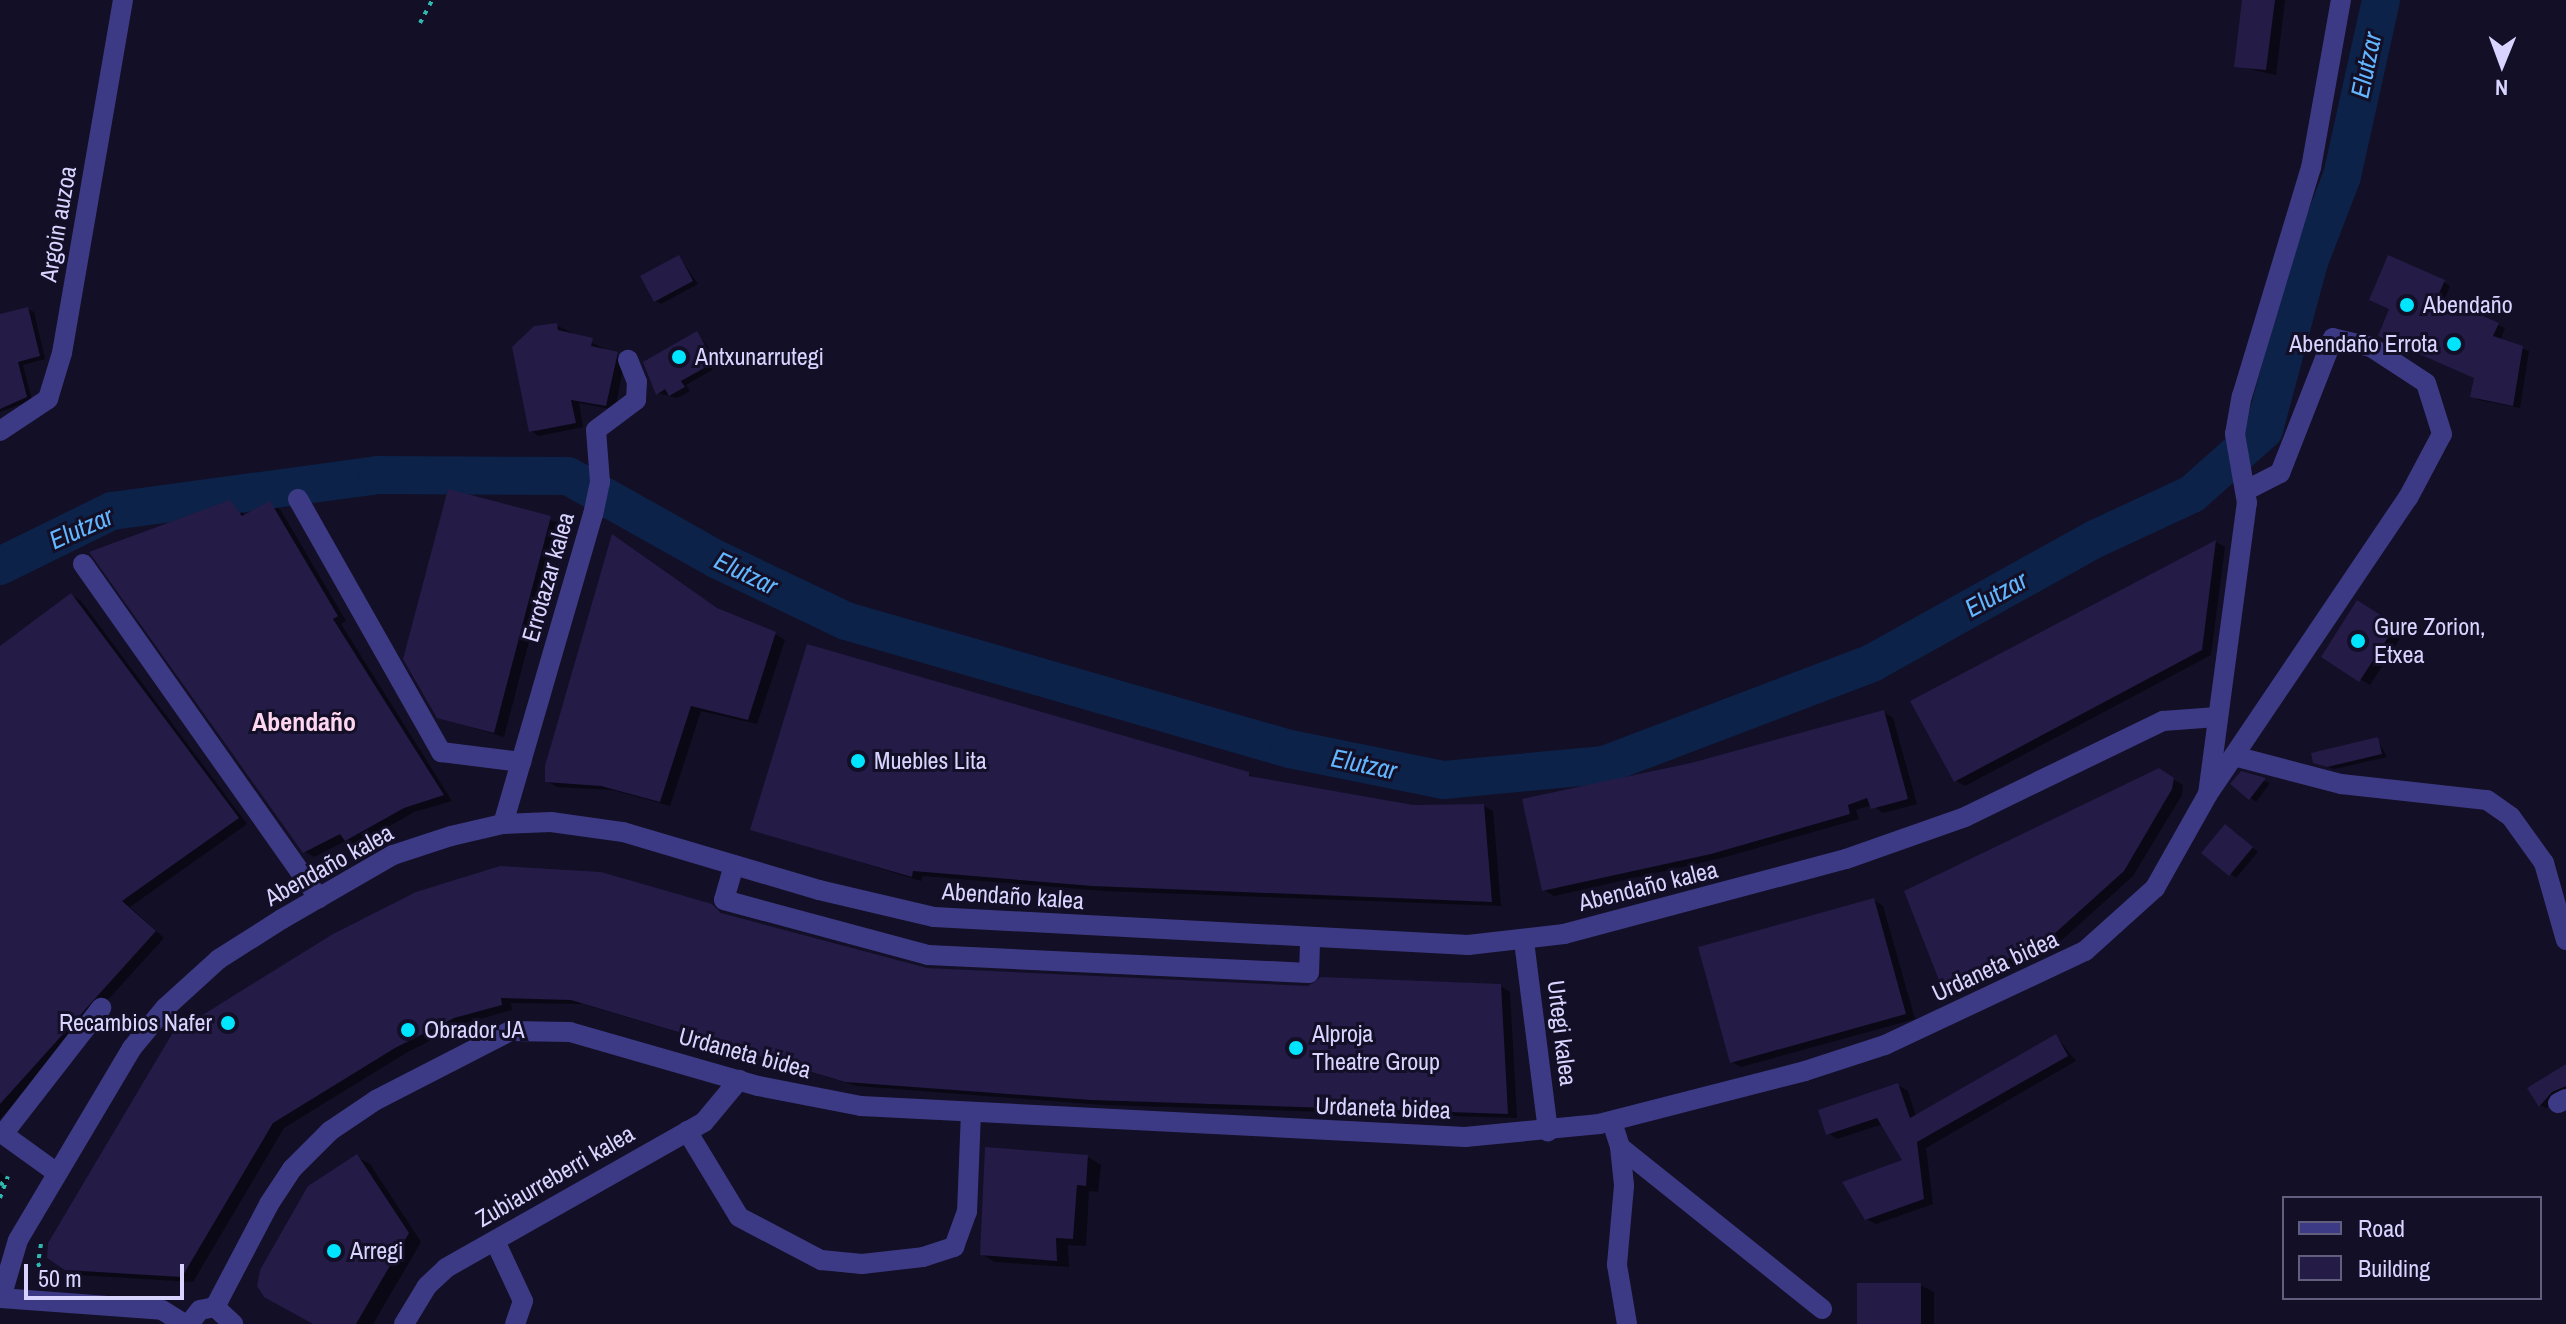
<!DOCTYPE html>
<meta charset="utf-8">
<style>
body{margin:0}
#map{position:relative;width:2566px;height:1324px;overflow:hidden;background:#130f26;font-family:"Archivo Narrow",sans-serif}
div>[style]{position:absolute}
.shadow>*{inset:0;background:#0007}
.river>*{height:38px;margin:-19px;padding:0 19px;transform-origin:19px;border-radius:19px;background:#0c2248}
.building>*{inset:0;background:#241b47}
.path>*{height:4px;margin-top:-2px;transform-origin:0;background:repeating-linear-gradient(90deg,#2fb8b0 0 4px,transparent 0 10px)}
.minor>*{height:20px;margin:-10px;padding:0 10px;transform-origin:10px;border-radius:10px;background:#3d3a85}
.dots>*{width:22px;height:22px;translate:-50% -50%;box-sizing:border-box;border:4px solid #130f26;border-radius:50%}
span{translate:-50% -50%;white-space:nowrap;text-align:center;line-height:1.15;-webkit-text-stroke:6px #130f26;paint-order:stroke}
.street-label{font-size:24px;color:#d9d4ff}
.poi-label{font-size:24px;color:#d9d4ff}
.left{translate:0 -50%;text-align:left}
.right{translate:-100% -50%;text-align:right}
.water-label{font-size:26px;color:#62b6ff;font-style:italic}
.neighbourhood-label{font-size:26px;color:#ffd6f0;font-weight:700}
.legend{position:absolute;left:2282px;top:1196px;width:260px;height:104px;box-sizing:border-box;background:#130f26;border:2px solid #625e7d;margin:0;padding:10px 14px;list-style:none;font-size:24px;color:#d9d4ff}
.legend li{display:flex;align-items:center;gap:16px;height:40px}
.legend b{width:40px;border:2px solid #625e7d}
.north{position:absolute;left:2462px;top:24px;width:80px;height:80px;-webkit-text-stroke:6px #130f26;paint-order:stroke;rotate:181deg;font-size:22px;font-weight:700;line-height:32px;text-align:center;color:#d9d4ff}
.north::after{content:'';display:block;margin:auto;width:28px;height:36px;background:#d9d4ff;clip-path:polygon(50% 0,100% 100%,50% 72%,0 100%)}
.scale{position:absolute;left:24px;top:1264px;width:160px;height:36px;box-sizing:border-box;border:4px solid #d9d4ff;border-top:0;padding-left:10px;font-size:24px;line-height:28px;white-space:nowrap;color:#d9d4ff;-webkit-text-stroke:6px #130f26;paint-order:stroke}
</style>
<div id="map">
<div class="shadow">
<div style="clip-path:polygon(2244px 0,2285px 0,2276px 75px,2237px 66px)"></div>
<div style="clip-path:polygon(679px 257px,698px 284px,661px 304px,655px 301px)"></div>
<div style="clip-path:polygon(2444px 282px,2450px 286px,2444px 301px,2505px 328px,2500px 340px,2529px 351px,2520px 408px,2479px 400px,2472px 396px,2476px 378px,2387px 339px)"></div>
<div style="clip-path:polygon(28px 309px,34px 312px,45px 359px,23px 365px,32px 400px,0 412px,0 316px)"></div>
<div style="clip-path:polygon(556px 325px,625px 359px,615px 410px,579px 403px,583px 427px,539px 436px,531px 431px)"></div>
<div style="clip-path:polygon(697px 333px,714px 355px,712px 370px,686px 385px,690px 391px,677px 398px,658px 393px)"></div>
<div style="clip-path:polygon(449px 491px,560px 523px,504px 737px,438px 717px)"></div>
<div style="clip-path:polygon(230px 502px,246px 516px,270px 503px,280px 509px,346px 621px,341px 624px,452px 801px,414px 812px,356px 845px,347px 840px,314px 857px,304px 851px)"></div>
<div style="clip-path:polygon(2216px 542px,2225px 547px,2211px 655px,1965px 786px,1955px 780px,1912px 702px)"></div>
<div style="clip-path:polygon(71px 595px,81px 601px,247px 824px,130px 907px,164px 938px,0 1119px,0 649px)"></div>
<div style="clip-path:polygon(2358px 603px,2404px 632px,2370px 685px,2324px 657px)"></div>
<div style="clip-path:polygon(775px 634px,785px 640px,757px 724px,701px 711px,670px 806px,613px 790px,557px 787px,547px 781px)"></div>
<div style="clip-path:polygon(1884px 712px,1893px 718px,1917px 804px,1883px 813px,1872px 805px,1856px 810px,1859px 819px,1722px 858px,1554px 896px,1544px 890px,1691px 765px)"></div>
<div style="clip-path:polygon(2377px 739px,2387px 757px,2334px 769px,2315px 762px)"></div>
<div style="clip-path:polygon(2159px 771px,2183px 785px,2182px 795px,2133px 876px,2062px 940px,1955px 997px,1946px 992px)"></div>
<div style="clip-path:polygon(1248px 774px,1259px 780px,1413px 807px,1484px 806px,1493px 811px,1501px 906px,1103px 891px,923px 876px,921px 881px,752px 829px)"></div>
<div style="clip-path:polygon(2242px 774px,2270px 783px,2256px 802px,2233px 784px)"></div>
<div style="clip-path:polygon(2231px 830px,2258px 852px,2236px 878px,2204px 853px)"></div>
<div style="clip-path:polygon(1874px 900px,1883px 906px,1915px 1019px,1741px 1067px,1732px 1062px)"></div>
<div style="clip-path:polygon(711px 906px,726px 916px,927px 970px,1309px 988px,1500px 986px,1510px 992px,1517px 1118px,1103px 1105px,857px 1086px,583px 1004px,511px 1003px,512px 1010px,465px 1023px,406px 1053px,284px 1128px,193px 1282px,78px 1275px,66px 1268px,173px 1035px)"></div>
<div style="clip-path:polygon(2056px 1036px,2076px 1061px,1926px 1148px,1933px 1204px,1876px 1224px,1866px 1219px,1905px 1161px,1883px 1124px,1837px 1139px,1828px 1133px,1898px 1085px,1908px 1091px,1916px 1117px)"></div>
<div style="clip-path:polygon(2566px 1066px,2566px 1091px,2546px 1108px,2540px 1105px)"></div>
<div style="clip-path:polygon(357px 1157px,370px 1164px,421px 1242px,373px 1324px,317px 1324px)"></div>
<div style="clip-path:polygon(1088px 1157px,1101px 1165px,1098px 1192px,1089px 1191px,1086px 1246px,1068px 1245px,1069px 1267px,995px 1262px,982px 1254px)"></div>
<div style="clip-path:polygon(0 1172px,9px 1180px,0 1189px)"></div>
<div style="clip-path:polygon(1920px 1285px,1934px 1292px,1934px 1324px,1859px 1324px)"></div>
</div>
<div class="river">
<div style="left:0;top:566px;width:125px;rotate:-26.2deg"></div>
<div style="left:112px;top:511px;width:268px;rotate:-7.7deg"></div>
<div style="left:378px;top:475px;width:190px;rotate:0.3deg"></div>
<div style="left:568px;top:476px;width:170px;rotate:29.3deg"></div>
<div style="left:716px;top:559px;width:144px;rotate:25.5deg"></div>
<div style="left:846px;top:621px;width:462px;rotate:16.1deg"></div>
<div style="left:1290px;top:749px;width:157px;rotate:11.4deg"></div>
<div style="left:1444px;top:780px;width:161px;rotate:-5.4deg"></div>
<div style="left:1604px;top:765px;width:287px;rotate:-20.8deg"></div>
<div style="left:1872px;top:663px;width:255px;rotate:-29.1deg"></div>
<div style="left:2095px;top:539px;width:107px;rotate:-24.9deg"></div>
<div style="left:2192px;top:494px;width:96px;rotate:-41.6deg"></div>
<div style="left:2264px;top:430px;width:174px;rotate:-75deg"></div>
<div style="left:2309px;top:262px;width:92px;rotate:-69deg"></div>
<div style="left:2342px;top:176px;width:180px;rotate:-77.5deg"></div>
</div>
<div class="building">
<div style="clip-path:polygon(2242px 0,2275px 0,2266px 70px,2234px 67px)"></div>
<div style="clip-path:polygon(679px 255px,693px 281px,654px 302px,640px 276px)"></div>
<div style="clip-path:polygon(2388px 255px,2445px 280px,2438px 296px,2499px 323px,2493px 336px,2523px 346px,2513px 406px,2470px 397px,2474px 378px,2378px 336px,2389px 309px,2369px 300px)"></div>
<div style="clip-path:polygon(28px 307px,40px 356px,18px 362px,27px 397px,0 409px,0 314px)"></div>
<div style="clip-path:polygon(557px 323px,558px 330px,593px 338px,591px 346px,618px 352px,606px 406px,571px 400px,576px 423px,529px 432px,512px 347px,534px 326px)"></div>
<div style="clip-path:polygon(697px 331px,708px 351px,706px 367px,681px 381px,685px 387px,669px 396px,665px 389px,656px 395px,643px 362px)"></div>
<div style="clip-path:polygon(448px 489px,551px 516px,494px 733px,437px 718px,403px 659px)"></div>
<div style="clip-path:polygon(230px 500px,242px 516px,270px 501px,338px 616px,333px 619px,444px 795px,404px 808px,345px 841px,340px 834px,303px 853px,89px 552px)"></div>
<div style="clip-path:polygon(612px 534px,717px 608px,776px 632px,748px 720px,691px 706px,660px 802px,601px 786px,545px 782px,545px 766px)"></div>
<div style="clip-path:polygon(2216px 540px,2202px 650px,1954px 782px,1910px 701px)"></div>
<div style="clip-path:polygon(71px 593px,239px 818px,122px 901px,156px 931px,0 1104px,0 646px)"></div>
<div style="clip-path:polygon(2357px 600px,2396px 625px,2359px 682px,2321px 657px)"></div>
<div style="clip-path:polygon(807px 644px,1249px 772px,1249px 776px,1413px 805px,1484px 804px,1492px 902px,1092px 886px,913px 871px,912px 877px,750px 830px)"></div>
<div style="clip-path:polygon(1884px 710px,1908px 799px,1871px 809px,1867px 798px,1848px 805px,1850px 814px,1711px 854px,1542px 891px,1522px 799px,1691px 763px)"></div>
<div style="clip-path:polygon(2378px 737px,2382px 754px,2327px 767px,2313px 763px,2311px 753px)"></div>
<div style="clip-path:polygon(2159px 768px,2174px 778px,2172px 789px,2124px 871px,2053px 935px,1944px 993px,1904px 891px)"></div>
<div style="clip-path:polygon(2241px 771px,2266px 778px,2249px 800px,2230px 784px)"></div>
<div style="clip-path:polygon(2225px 824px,2253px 847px,2229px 876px,2201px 853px)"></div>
<div style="clip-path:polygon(500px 866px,601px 872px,712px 904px,721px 913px,927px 968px,1308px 986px,1321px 977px,1501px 984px,1508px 1114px,1091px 1100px,845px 1082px,571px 1000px,501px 998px,502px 1005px,454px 1018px,395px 1048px,273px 1123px,182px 1277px,65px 1270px,47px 1258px,48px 1243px,172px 1034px,333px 934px,416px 892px)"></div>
<div style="clip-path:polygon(1874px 898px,1906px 1014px,1730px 1063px,1698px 947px)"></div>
<div style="clip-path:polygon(2056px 1034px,2068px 1056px,1917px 1142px,1924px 1199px,1865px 1220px,1842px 1182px,1902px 1160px,1877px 1118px,1826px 1135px,1818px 1110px,1898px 1083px,1910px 1118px)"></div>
<div style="clip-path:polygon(2566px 1064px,2566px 1086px,2552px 1092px,2539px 1107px,2527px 1088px)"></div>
<div style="clip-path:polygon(985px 1147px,1088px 1155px,1086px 1186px,1077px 1185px,1073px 1239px,1056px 1238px,1057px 1261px,980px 1255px)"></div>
<div style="clip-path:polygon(357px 1154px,409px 1233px,356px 1324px,313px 1324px,264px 1297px,257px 1286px,260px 1270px,308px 1186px)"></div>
<div style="clip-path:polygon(1857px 1283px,1921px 1283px,1921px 1324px,1857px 1324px)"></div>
</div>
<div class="path">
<div style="left:420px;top:23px;width:26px;rotate:-62deg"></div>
<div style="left:0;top:1185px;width:10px;rotate:-45deg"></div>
<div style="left:0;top:1198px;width:23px;rotate:-70deg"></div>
<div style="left:41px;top:1244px;width:19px;rotate:99deg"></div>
<div style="left:38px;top:1263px;width:20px;rotate:70deg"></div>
</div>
<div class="minor">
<div style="left:0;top:431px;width:58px;rotate:-33.7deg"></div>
<div style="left:48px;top:399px;width:48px;rotate:-73.1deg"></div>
<div style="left:62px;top:353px;width:358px;rotate:-80.2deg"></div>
<div style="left:298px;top:499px;width:291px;rotate:60.5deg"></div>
<div style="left:441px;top:752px;width:81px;rotate:7.1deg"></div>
<div style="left:83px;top:564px;width:409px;rotate:54.8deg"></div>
<div style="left:2234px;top:756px;width:111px;rotate:14.7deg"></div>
<div style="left:2341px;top:784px;width:147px;rotate:6.3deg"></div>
<div style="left:2487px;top:800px;width:29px;rotate:35deg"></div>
<div style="left:2511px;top:817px;width:57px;rotate:54.3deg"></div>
<div style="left:2544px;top:863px;width:80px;rotate:74.1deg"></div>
<div style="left:2210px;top:791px;width:354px;rotate:-56deg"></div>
<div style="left:2408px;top:498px;width:72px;rotate:-62deg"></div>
<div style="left:2442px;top:434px;width:53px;rotate:-107.4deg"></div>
<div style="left:2426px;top:383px;width:66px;rotate:-146.8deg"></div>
<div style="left:2371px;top:347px;width:39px;rotate:-167deg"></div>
<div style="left:2333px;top:338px;width:145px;rotate:111.4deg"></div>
<div style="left:2280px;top:473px;width:38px;rotate:153deg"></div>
<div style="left:503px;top:824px;width:322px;rotate:-73.8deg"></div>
<div style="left:593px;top:515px;width:34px;rotate:-78deg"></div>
<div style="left:600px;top:482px;width:52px;rotate:-94.4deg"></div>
<div style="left:596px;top:430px;width:50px;rotate:-36.9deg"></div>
<div style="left:636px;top:400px;width:18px;rotate:-87deg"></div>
<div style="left:637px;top:382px;width:24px;rotate:-112deg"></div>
<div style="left:734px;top:865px;width:36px;rotate:106deg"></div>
<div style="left:724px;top:900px;width:211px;rotate:15.1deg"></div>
<div style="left:928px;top:955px;width:381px;rotate:2.7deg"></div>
<div style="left:1309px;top:973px;width:36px;rotate:-88deg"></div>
<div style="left:1524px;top:941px;width:192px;rotate:82.8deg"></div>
<div style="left:2558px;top:1103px;width:9px;rotate:-27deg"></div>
<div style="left:1612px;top:1122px;width:26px;rotate:72deg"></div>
<div style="left:1620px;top:1147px;width:259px;rotate:38.7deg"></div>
<div style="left:687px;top:1131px;width:100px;rotate:58.8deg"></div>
<div style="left:739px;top:1217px;width:93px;rotate:27.7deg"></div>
<div style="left:821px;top:1260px;width:41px;rotate:5.6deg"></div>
<div style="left:862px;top:1264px;width:61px;rotate:-6.5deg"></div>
<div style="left:923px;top:1257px;width:33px;rotate:-18deg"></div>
<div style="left:954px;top:1247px;width:37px;rotate:-70deg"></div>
<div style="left:967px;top:1212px;width:98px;rotate:-87.7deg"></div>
<div style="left:1620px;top:1147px;width:39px;rotate:84deg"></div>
<div style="left:1624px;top:1186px;width:79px;rotate:95.1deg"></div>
<div style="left:1617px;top:1265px;width:60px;rotate:80.4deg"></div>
<div style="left:57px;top:1173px;width:67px;rotate:-144.2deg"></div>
<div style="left:3px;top:1134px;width:160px;rotate:-52.1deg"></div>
<div style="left:495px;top:1241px;width:66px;rotate:65deg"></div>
<div style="left:523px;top:1301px;width:24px;rotate:109deg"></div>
<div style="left:0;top:1298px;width:162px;rotate:4.2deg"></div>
<div style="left:162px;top:1310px;width:26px;rotate:32deg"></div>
<div style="left:1px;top:1298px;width:60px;rotate:-73.7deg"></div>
<div style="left:18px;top:1240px;width:223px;rotate:-59.3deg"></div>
<div style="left:132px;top:1048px;width:52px;rotate:-50.5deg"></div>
<div style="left:165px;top:1008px;width:73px;rotate:-42.2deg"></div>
<div style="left:219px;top:959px;width:75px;rotate:-32.4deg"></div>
<div style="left:282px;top:919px;width:128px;rotate:-30deg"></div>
<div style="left:393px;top:855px;width:61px;rotate:-18.1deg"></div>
<div style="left:451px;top:836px;width:53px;rotate:-13deg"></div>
<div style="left:503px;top:824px;width:48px;rotate:-2.4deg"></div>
<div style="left:551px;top:822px;width:73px;rotate:7.9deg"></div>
<div style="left:623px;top:832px;width:204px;rotate:16.5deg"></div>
<div style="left:819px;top:890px;width:118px;rotate:13.2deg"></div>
<div style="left:934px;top:917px;width:535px;rotate:3deg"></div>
<div style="left:1468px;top:945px;width:97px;rotate:-6.5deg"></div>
<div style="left:1564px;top:934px;width:292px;rotate:-14.9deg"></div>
<div style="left:1846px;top:859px;width:126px;rotate:-19.4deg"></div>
<div style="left:1965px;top:817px;width:220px;rotate:-25.9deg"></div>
<div style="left:2163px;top:721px;width:54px;rotate:-4.2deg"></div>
<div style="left:215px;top:1307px;width:116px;rotate:-62.3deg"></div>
<div style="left:269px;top:1204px;width:42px;rotate:-56.7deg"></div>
<div style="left:292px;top:1169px;width:54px;rotate:-45deg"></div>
<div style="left:330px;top:1131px;width:55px;rotate:-34deg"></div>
<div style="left:376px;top:1100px;width:151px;rotate:-27.2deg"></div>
<div style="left:510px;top:1031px;width:60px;rotate:1deg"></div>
<div style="left:570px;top:1032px;width:196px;rotate:16deg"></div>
<div style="left:758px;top:1086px;width:105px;rotate:11deg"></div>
<div style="left:861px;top:1106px;width:605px;rotate:2.94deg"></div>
<div style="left:1465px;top:1137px;width:135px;rotate:-5.5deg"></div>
<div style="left:1599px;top:1124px;width:213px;rotate:-14.4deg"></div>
<div style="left:1805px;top:1071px;width:84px;rotate:-18deg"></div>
<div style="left:1885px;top:1045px;width:221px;rotate:-25.2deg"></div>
<div style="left:2085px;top:951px;width:94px;rotate:-42deg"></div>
<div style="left:2155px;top:888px;width:108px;rotate:-60.6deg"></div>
<div style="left:2208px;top:794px;width:294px;rotate:-82.4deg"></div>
<div style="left:2247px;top:503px;width:70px;rotate:-99.9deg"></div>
<div style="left:2235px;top:434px;width:39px;rotate:-80deg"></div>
<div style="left:2242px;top:396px;width:238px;rotate:-73.2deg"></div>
<div style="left:2311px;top:168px;width:171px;rotate:-79.9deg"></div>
<div style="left:189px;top:1324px;width:18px;rotate:-52deg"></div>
<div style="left:200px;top:1310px;width:15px;rotate:-11deg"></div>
<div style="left:215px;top:1307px;width:25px;rotate:43deg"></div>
<div style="left:404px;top:1324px;width:44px;rotate:-58.8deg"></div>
<div style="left:427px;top:1286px;width:26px;rotate:-43deg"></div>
<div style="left:446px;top:1268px;width:296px;rotate:-29.5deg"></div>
<div style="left:704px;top:1122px;width:55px;rotate:-50.2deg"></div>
</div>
<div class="dots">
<div style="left:2407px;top:305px;background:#00e5ff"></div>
<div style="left:2454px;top:344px;background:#00e5ff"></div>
<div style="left:679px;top:357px;background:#00e5ff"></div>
<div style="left:2358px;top:641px;background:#00e5ff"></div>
<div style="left:858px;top:761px;background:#00e5ff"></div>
<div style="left:228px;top:1023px;background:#00e5ff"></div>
<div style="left:408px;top:1030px;background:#00e5ff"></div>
<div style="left:1296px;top:1048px;background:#00e5ff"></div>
<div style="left:334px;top:1251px;background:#00e5ff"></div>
</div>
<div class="street-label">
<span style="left:58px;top:224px;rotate:-80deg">Argoin auzoa</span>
<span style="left:548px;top:577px;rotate:-74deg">Errotazar kalea</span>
<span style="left:329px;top:865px;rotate:-29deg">Abendaño kalea</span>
<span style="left:1648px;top:886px;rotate:-14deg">Abendaño kalea</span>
<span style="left:1013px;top:896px;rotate:4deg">Abendaño kalea</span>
<span style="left:1995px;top:966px;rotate:-25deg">Urdaneta bidea</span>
<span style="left:1562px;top:1033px;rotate:83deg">Urtegi kalea</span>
<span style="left:745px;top:1053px;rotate:15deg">Urdaneta bidea</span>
<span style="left:1383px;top:1108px;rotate:2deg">Urdaneta bidea</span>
<span style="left:555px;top:1176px;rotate:-30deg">Zubiaurreberri kalea</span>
</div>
<div class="poi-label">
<span class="left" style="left:2423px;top:305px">Abendaño</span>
<span class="right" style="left:2438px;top:344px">Abendaño Errota</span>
<span class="left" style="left:695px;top:357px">Antxunarrutegi</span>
<span class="left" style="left:2374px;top:641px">Gure Zorion,<br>Etxea</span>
<span class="left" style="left:874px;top:761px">Muebles Lita</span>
<span class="right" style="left:212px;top:1023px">Recambios Nafer</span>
<span class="left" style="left:424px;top:1030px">Obrador JA</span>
<span class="left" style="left:1312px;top:1048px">Alproja<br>Theatre Group</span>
<span class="left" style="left:350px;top:1251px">Arregi</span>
</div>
<div class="water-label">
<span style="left:2366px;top:65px;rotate:-78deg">Elutzar</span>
<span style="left:81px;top:528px;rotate:-24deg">Elutzar</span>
<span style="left:746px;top:573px;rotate:26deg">Elutzar</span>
<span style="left:1996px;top:594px;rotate:-29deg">Elutzar</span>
<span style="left:1364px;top:764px;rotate:12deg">Elutzar</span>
</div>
<div class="neighbourhood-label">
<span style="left:304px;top:722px">Abendaño</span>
</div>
<ul class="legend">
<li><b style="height:10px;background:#3d3a85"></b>Road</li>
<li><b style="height:22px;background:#241b47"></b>Building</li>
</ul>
<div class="north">N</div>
<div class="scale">50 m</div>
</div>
